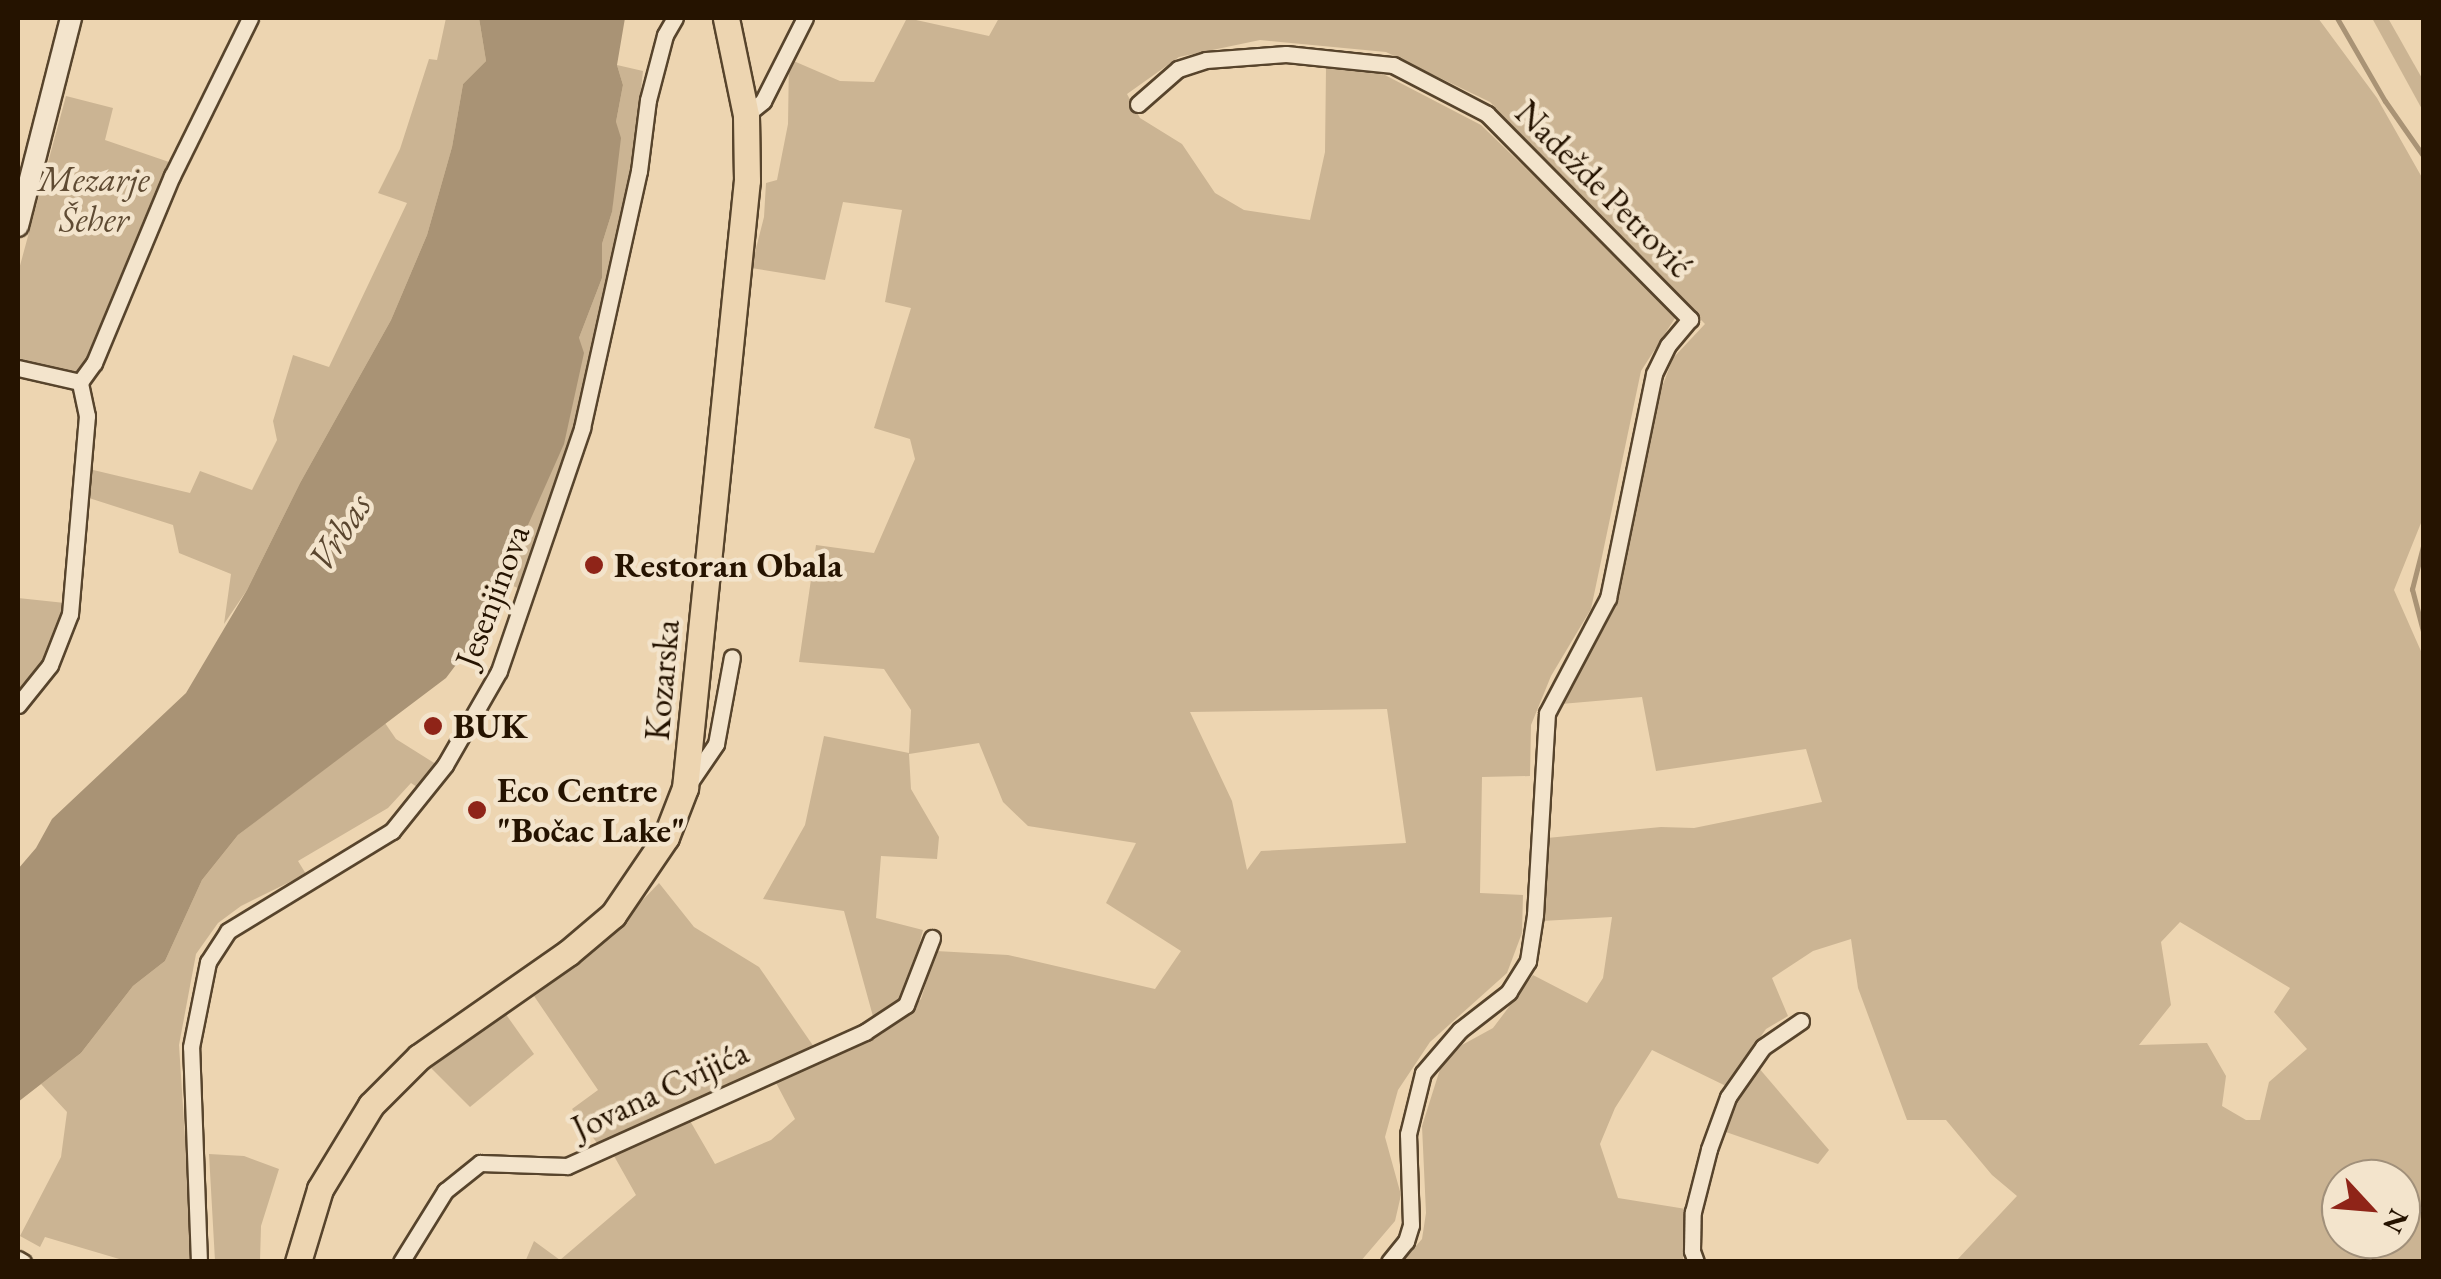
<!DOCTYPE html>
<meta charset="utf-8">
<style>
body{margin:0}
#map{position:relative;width:2441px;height:1279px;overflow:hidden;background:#edd5b1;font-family:"EB Garamond",serif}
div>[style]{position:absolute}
.green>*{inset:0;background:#cbb493}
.water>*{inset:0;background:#a99375}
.stream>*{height:5px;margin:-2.5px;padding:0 2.5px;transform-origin:2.5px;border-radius:2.5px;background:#a99375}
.roads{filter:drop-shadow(2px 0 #57442c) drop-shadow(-2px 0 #57442c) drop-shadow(0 2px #57442c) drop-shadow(0 -2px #57442c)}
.minor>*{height:15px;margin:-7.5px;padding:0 7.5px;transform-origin:7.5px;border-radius:7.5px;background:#f3e4cc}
.tertiary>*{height:20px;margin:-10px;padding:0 10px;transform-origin:10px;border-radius:10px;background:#f3e4cc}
.primary>*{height:25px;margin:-12.5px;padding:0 12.5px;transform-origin:12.5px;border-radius:12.5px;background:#edd5b1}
.dots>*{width:28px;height:28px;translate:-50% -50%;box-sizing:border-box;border:5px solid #f3e4cc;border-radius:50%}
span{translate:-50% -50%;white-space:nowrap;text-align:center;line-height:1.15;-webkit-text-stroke:9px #f3e4cc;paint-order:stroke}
.park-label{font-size:35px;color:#5f4b33;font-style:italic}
.street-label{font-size:35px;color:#251300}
.poi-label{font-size:35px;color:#251300;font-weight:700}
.left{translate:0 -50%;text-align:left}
.water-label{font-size:38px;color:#5a462f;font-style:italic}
.frame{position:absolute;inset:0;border:20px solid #251300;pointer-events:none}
.north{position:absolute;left:2321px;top:1159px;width:100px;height:100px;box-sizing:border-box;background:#f3e4cc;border:2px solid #a1907a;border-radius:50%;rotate:116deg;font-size:28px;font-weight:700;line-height:40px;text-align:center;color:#251300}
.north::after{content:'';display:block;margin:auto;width:35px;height:45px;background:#8f2418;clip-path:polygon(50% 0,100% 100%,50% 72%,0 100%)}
</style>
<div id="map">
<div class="green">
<div style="clip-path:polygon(446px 18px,479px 18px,486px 61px,463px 84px,452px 147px,427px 235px,391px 320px,300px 483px,247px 590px,224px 624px,231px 574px,179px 553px,173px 525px,89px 498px,89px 469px,190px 493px,200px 471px,252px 490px,277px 440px,273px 421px,293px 355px,329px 367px,407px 203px,378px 193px,400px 149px,429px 59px,437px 60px)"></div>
<div style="clip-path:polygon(evenodd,907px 18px,989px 36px,999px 18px,2318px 18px,2377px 98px,2424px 181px,2423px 518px,2394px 590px,2424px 658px,2423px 1261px,1956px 1261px,2017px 1196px,1992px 1175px,1946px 1120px,1907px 1120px,1858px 988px,1851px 939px,1813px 951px,1772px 978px,1788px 1016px,1766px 1029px,1726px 1086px,1652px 1050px,1615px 1108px,1600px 1144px,1618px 1198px,1686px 1209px,1683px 1261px,1403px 1261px,1422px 1239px,1426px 1213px,1422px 1126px,1441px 1066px,1462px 1045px,1493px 1028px,1533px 975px,1587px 1003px,1603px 978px,1612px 917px,1542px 921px,1547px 838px,1661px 827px,1694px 828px,1822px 802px,1806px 749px,1656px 771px,1642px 697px,1561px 704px,1621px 572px,1651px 416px,1673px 358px,1705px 324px,1490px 102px,1386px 52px,1260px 40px,1179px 57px,1127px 94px,1140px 118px,1182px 144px,1215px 193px,1244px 210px,1310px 220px,1325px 152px,1326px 67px,1383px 74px,1481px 125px,1677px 315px,1641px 371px,1591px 609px,1551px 676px,1531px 725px,1530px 776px,1482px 777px,1480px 893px,1523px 895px,1522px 933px,1507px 973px,1430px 1042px,1398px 1090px,1385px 1137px,1401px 1195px,1395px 1221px,1360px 1262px,525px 1262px,534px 1241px,560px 1260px,636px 1195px,614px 1156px,689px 1119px,715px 1164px,771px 1140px,795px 1119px,774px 1079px,882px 1034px,921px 999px,936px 951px,1008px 955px,1155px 989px,1181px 951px,1106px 903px,1136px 843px,1028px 826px,1003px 802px,979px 743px,909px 754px,911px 789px,939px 837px,937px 859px,881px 856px,876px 918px,923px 930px,909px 985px,900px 1000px,874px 1020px,844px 911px,763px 899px,805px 825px,824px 736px,909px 753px,911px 710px,884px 669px,799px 662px,816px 545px,874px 553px,915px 459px,910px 439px,874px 428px,911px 308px,885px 302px,902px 210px,843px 202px,825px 280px,751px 268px,764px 217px,766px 183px,777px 180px,788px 124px,789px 59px,840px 81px,874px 82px,907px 18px,1387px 709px,1406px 843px,1261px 851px,1247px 870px,1232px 801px,1190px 712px,1387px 709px,907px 18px,2180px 922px,2290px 988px,2274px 1012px,2307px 1049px,2269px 1082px,2260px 1120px,2246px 1120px,2222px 1106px,2226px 1076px,2207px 1043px,2139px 1045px,2171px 1005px,2161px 942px,2180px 922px,907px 18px,2341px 1179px,2401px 1179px,2401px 1239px,2341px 1239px,2341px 1179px)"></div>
<div style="clip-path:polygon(2372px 18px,2388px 18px,2423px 80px,2423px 111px)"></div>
<div style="clip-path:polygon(617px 65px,643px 71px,631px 178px,569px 454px,520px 589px,504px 582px,528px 524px,579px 338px,602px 278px,602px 244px,612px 212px,616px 122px,623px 85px)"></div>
<div style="clip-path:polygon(66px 96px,113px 108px,105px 140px,169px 162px,88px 358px,80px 372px,69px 374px,18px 361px,18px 273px)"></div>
<div style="clip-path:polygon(18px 598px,65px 603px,51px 648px,38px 673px,18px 696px)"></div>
<div style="clip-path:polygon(385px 723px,396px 739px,439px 766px,420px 789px,411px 783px,388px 808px,298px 861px,306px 874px,241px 906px,218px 923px,196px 954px,179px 1045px,193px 1261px,126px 1261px,45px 1237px,40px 1247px,20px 1236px,61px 1157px,67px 1112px,41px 1084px,81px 1053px,133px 986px,165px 961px,202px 880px,238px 835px)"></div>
<div style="clip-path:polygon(659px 883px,694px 927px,759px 967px,814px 1047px,597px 1143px,572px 1109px,598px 1090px,534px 996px,588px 957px)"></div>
<div style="clip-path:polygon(505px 1013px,534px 1054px,470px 1107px,431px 1068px)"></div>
<div style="clip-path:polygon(1758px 1067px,1829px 1150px,1818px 1164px,1723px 1131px,1740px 1091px)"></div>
<div style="clip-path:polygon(209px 1154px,244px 1156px,279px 1169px,261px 1226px,260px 1261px,215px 1261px)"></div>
</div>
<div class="water">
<div style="clip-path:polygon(479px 18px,625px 18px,617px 65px,623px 85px,616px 122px,621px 138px,612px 212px,602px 244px,602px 278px,579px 338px,584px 353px,564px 444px,480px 633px,446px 678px,238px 835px,202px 880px,165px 961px,133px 986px,81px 1053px,18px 1102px,18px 869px,36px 848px,52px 819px,186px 693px,247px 590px,300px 483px,391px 320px,427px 235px,452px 147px,463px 84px,486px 61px)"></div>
</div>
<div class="stream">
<div style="left:2337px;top:18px;width:96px;rotate:60deg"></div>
<div style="left:2385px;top:101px;width:68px;rotate:55.1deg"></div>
<div style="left:2424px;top:542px;width:49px;rotate:104.3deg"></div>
<div style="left:2412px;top:589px;width:48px;rotate:75.4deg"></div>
</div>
<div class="roads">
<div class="minor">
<div style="left:1138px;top:104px;width:53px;rotate:-41.2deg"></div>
<div style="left:1178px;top:69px;width:29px;rotate:-18deg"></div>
<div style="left:1206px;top:60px;width:80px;rotate:-4.3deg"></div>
<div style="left:1286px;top:54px;width:108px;rotate:5.9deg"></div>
<div style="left:1393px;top:65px;width:106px;rotate:27.5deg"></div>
<div style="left:1487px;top:114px;width:289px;rotate:45.3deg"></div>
<div style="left:1690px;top:319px;width:34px;rotate:130deg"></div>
<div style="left:1668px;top:345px;width:32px;rotate:116deg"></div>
<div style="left:1654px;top:374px;width:229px;rotate:101.6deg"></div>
<div style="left:1608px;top:598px;width:130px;rotate:117.9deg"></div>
<div style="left:1547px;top:713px;width:202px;rotate:93.4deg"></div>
<div style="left:1535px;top:915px;width:47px;rotate:98.7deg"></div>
<div style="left:1528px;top:961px;width:36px;rotate:122deg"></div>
<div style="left:1509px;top:992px;width:62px;rotate:142.2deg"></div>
<div style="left:1460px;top:1030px;width:57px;rotate:130.7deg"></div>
<div style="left:1423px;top:1073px;width:63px;rotate:103.8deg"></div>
<div style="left:1408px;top:1134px;width:91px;rotate:88.1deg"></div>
<div style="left:1411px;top:1225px;width:17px;rotate:107deg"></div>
<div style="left:1406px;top:1241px;width:27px;rotate:129deg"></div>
<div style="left:746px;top:115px;width:22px;rotate:-39deg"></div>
<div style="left:763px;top:101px;width:93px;rotate:-63.2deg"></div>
<div style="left:18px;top:368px;width:64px;rotate:12.7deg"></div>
<div style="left:80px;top:382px;width:24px;rotate:-54deg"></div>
<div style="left:94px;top:363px;width:203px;rotate:-67.4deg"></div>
<div style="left:172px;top:176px;width:176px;rotate:-63.7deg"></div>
<div style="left:18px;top:705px;width:51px;rotate:-51.3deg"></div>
<div style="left:50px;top:665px;width:55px;rotate:-68.6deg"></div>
<div style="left:70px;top:614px;width:199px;rotate:-85.1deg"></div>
<div style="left:87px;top:416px;width:35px;rotate:-102deg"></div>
<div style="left:688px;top:785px;width:50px;rotate:-55.7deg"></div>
<div style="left:716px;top:744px;width:88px;rotate:-79.6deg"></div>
<div style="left:18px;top:1259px;width:6px;rotate:31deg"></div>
<div style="left:199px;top:1262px;width:215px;rotate:-92.1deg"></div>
<div style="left:191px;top:1047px;width:87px;rotate:-78.7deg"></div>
<div style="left:208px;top:962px;width:37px;rotate:-57deg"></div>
<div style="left:228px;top:931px;width:192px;rotate:-31.4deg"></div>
<div style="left:392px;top:831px;width:85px;rotate:-51.2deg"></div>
<div style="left:445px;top:765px;width:108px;rotate:-60.1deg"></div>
<div style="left:499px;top:671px;width:257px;rotate:-71.1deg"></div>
<div style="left:582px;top:428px;width:263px;rotate:-77.5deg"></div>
<div style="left:639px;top:171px;width:72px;rotate:-82.8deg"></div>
<div style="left:648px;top:100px;width:67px;rotate:-75.3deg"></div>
<div style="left:665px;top:35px;width:20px;rotate:-60deg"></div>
<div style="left:401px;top:1262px;width:84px;rotate:-58.2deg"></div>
<div style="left:445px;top:1191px;width:45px;rotate:-38.7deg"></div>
<div style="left:480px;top:1163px;width:87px;rotate:2deg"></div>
<div style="left:567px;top:1166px;width:327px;rotate:-24.2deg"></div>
<div style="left:865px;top:1032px;width:49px;rotate:-33.4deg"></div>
<div style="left:906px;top:1005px;width:72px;rotate:-68.8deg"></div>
<div style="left:1696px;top:1262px;width:12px;rotate:-110deg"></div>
<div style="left:1692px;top:1251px;width:39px;rotate:-89deg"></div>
<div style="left:1693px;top:1212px;width:65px;rotate:-75.7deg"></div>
<div style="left:1709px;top:1149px;width:55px;rotate:-69.9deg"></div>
<div style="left:1728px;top:1097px;width:61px;rotate:-55deg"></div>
<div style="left:1763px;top:1047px;width:46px;rotate:-34.4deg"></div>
</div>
<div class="tertiary">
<div style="left:18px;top:226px;width:215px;rotate:-75.7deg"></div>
</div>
<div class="primary">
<div style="left:298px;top:1262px;width:76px;rotate:-73.2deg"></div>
<div style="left:320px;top:1189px;width:98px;rotate:-58.7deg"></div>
<div style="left:371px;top:1105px;width:68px;rotate:-45deg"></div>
<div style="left:419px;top:1057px;width:182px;rotate:-34.9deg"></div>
<div style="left:568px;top:953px;width:59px;rotate:-40.2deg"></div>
<div style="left:613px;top:915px;width:94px;rotate:-55.8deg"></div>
<div style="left:666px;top:837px;width:53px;rotate:-68.8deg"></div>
<div style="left:685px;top:788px;width:611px;rotate:-84.18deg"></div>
<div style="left:747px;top:180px;width:65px;rotate:-90.9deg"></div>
<div style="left:746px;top:115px;width:99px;rotate:-101.7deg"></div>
</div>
</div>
<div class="dots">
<div style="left:594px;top:565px;background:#8f2418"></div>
<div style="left:433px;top:726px;background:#8f2418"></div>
<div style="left:477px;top:810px;background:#8f2418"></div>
</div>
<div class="park-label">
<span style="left:94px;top:199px">Mezarje<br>Šeher</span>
</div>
<div class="street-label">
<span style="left:1604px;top:189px;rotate:45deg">Nadežde Petrović</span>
<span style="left:492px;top:596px;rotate:-69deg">Jesenjinova</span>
<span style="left:662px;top:680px;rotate:-85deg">Kozarska</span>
<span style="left:660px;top:1090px;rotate:-25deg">Jovana Cvijića</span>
</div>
<div class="poi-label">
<span class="left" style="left:614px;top:565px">Restoran Obala</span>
<span class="left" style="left:453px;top:726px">BUK</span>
<span class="left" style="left:497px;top:810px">Eco Centre<br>"Bočac Lake"</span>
</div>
<div class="water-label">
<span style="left:339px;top:532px;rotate:-57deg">Vrbas</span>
</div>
<div class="frame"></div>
<div class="north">N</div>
</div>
